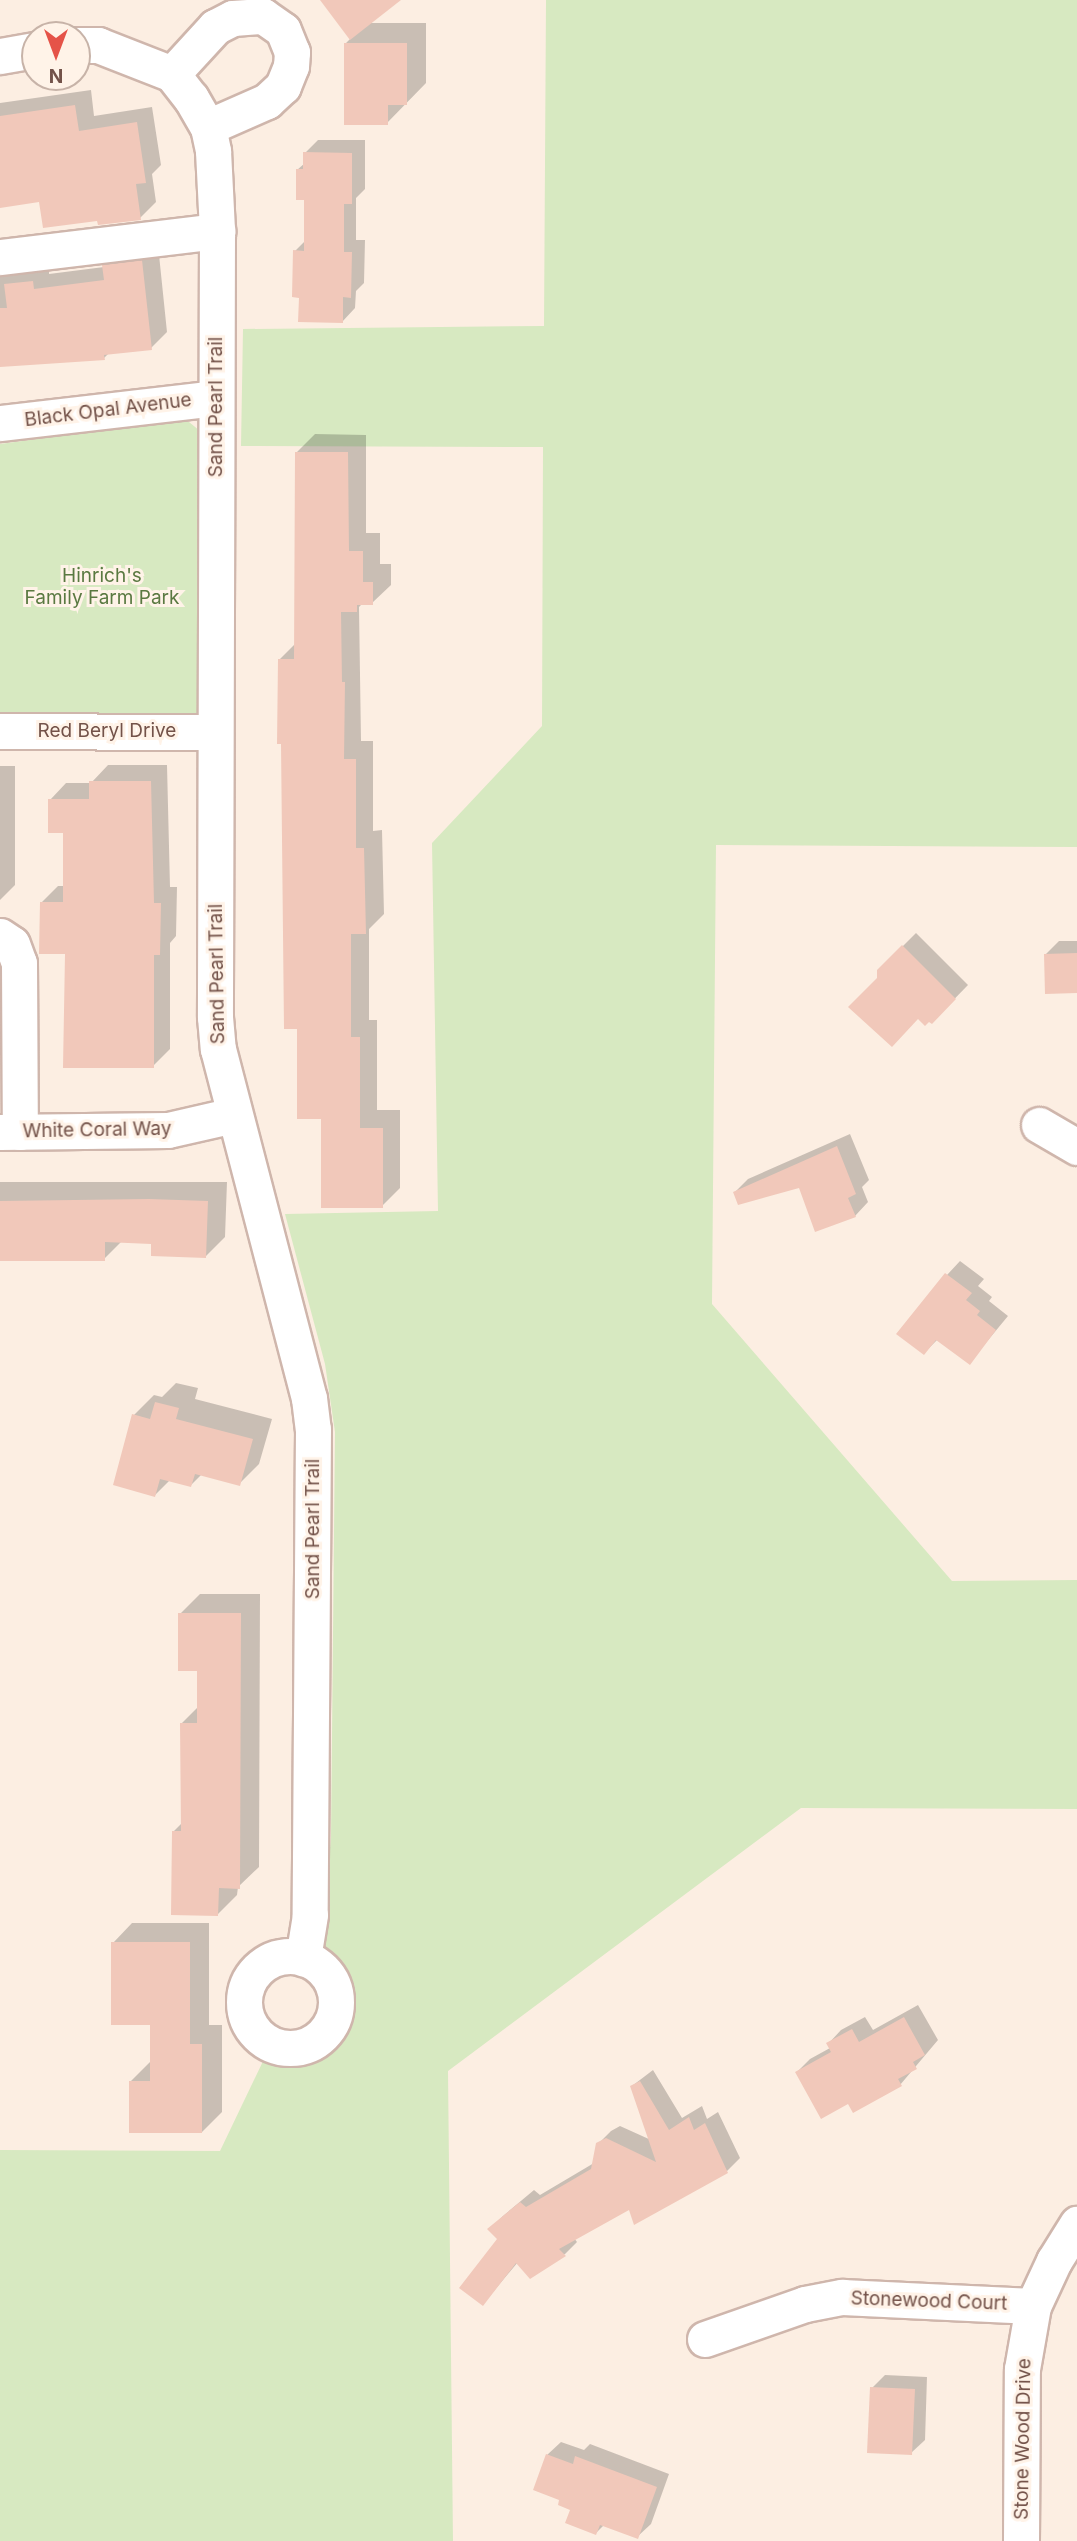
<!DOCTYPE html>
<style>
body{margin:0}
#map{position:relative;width:1077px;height:2541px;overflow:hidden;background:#fceee2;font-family:Inter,sans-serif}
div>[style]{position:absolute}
.green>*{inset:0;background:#d7e9c1}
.shadow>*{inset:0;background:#0003}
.building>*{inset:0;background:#f1c8ba}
.roads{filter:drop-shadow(2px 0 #cfb6ac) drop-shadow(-2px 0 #cfb6ac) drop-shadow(0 2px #cfb6ac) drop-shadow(0 -2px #cfb6ac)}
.minor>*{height:35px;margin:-17.5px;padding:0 17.5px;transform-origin:17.5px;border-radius:17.5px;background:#fff}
.minor>.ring{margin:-17.5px;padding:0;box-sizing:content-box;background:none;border:35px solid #fff;border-radius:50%}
span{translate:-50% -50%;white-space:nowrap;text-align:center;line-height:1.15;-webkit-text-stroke:6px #fff3e8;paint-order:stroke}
.street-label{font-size:19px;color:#735249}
.park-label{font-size:19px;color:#5a7941}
.north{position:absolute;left:21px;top:21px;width:70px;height:70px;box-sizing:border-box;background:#fff3e8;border:2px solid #c7b3a8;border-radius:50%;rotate:180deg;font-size:19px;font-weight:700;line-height:28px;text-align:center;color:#735249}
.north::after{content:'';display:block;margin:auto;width:24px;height:32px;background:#e55348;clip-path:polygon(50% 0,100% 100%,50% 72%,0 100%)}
</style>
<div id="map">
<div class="green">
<div style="clip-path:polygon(546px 0,1077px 0,1077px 847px,716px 845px,712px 1304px,952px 1581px,1077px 1580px,1077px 1809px,801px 1808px,448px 2071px,453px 2541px,0 2541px,0 2150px,220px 2151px,266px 2055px,306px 2058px,321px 2052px,337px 2041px,352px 2008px,351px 1992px,346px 1979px,321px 1946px,331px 1837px,335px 1432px,325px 1364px,285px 1214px,438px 1211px,432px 843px,542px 726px,543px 447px,241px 446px,243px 329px,544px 326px)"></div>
<div style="clip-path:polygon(171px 421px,189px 422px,200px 431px,201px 710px,196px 716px,0 718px,0 444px)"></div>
</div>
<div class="shadow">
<div style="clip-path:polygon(322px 0,397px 0,368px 23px,426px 23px,426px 83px,387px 123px,346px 43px,351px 38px)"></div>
<div style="clip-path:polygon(91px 90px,94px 116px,152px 107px,161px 165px,152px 174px,156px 202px,140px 218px,99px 219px,41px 200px,0 206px,0 103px)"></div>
<div style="clip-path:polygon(318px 140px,365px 140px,365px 189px,356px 198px,356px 240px,365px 240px,364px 283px,356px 291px,355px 308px,342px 322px,300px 296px,295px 251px,306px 240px,306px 198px,297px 170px,305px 163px,305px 153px)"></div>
<div style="clip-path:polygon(158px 245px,167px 332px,151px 348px,110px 352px,104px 358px,0 366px,0 271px,49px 266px,49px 274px,104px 267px,120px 250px)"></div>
<div style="clip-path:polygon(315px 434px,366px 435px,366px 533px,380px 533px,380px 564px,391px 564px,391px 585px,372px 603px,363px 603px,359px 607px,361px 741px,373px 741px,373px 831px,382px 830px,384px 914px,369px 929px,369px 1020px,377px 1020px,377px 1110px,400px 1110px,400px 1188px,382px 1206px,322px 1117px,298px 1027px,279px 660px,296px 643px,297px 452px)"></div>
<div style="clip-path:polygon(108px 765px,167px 765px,170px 887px,177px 887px,176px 936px,170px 943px,170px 1049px,153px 1066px,67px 952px,41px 903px,58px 886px,64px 886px,64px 832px,50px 800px,66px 783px,91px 783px)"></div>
<div style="clip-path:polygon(0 766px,15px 766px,15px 885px,0 900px)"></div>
<div style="clip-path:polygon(916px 933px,968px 985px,932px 1022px,878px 971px)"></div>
<div style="clip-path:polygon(0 939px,8px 1048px,0 1056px)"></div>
<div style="clip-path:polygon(1059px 941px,1077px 941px,1077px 992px,1046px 954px)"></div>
<div style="clip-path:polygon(850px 1134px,869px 1180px,862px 1187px,868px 1202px,855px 1216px,800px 1186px,735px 1192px,748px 1179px)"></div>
<div style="clip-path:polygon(0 1182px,227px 1182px,225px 1237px,205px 1257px,153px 1242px,122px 1241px,104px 1259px,0 1259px)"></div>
<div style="clip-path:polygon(960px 1261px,984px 1279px,978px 1286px,992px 1297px,989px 1301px,1008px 1316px,970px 1362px,938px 1339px,924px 1353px,947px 1275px)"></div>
<div style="clip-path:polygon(176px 1383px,198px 1388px,195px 1399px,272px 1419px,259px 1464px,239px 1484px,202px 1474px,191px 1485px,170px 1480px,155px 1495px,134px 1415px,154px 1395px,162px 1397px)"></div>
<div style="clip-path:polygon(200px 1594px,260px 1594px,259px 1867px,238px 1887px,237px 1895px,218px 1914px,174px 1831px,182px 1823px,181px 1724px,198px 1707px,198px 1670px,180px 1614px)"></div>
<div style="clip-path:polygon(132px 1923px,209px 1923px,209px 2025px,222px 2025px,222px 2112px,202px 2132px,130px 2082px,150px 2062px,152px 2024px,113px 1943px)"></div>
<div style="clip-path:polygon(918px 2005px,938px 2040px,900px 2085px,849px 2102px,797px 2072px,810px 2059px,830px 2048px,828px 2044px,841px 2030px,865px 2017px,873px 2030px)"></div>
<div style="clip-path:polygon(653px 2070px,682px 2118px,702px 2106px,707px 2119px,718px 2112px,740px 2158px,727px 2171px,630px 2207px,574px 2238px,577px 2242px,565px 2254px,530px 2277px,518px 2262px,483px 2304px,499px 2239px,490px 2229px,503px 2216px,534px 2190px,540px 2195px,594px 2163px,598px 2144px,611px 2131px,620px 2126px,651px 2140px,632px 2086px)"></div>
<div style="clip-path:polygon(885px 2375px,927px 2377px,925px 2440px,911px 2453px,872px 2388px)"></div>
<div style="clip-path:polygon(561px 2442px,584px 2450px,590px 2444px,669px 2474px,651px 2524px,637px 2537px,604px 2525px,596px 2533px,562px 2499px,547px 2455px)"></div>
</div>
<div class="building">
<div style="clip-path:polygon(320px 0,401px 0,350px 40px)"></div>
<div style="clip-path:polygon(344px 43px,407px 43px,407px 105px,388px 105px,388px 125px,344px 125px)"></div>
<div style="clip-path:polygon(75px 105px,79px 131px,137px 122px,146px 183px,136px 184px,141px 220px,98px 225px,97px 221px,43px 228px,39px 202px,0 208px,0 116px)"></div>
<div style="clip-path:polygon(303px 152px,352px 153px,352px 204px,344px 204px,344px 252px,352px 252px,351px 298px,343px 297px,343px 323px,298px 322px,299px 298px,292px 297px,293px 250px,304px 251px,304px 200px,296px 200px,296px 169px,303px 169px)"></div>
<div style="clip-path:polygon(142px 260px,152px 350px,104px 355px,105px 360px,0 367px,0 308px,7px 308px,4px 284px,33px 281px,34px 289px,104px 280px,102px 265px)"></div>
<div style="clip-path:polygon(295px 452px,348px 452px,349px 551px,363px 551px,363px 582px,373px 582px,373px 605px,357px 605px,357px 612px,341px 612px,342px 682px,345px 682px,344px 759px,356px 759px,356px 848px,364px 848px,366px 934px,351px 934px,351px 1037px,360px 1037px,360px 1128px,383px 1128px,383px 1208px,321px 1208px,321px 1119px,297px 1119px,297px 1029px,284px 1029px,281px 744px,277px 744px,278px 659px,294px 659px)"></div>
<div style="clip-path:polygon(89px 781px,151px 781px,154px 903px,161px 903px,160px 955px,154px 955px,154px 1068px,63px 1068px,65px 954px,39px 954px,40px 902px,63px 902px,63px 833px,48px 833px,48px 799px,89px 799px)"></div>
<div style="clip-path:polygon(902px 945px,956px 999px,932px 1024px,929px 1022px,925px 1026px,918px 1019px,892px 1047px,848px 1007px,877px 978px,877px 970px)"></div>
<div style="clip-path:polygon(1077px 953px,1077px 993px,1045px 994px,1044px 954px)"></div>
<div style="clip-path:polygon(837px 1146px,856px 1194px,848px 1198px,856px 1217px,815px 1232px,799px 1188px,738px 1205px,733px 1192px)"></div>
<div style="clip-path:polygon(149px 1199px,208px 1201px,206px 1258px,151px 1256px,151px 1244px,105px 1242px,105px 1261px,0 1261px,0 1201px)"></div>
<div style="clip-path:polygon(945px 1273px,972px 1293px,966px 1300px,980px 1311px,977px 1315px,996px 1330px,970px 1365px,936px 1340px,924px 1355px,896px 1334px)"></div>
<div style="clip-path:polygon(155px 1402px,179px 1408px,176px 1419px,253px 1439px,240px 1486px,195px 1474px,191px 1487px,160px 1479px,155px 1497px,113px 1485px,132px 1414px,150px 1419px)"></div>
<div style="clip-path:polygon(178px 1613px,241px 1613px,240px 1889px,219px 1888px,218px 1916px,171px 1915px,172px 1831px,181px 1831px,180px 1723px,197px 1723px,197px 1671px,178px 1671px)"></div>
<div style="clip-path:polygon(111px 1942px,190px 1942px,190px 2044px,202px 2044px,202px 2133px,129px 2133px,129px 2081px,150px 2081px,150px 2025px,111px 2025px)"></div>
<div style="clip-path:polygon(904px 2017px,925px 2055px,913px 2062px,917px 2069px,898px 2079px,902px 2086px,853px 2113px,848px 2104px,821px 2119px,795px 2072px,831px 2052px,826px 2043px,852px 2029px,859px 2042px)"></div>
<div style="clip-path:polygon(640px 2081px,669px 2130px,689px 2117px,694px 2130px,705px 2123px,728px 2173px,634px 2225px,629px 2210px,559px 2249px,566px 2256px,530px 2279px,516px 2263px,483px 2306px,459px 2288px,497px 2239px,487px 2229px,520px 2202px,526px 2207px,591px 2169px,596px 2143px,606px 2138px,656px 2162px,630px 2086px)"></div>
<div style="clip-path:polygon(870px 2387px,915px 2389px,912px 2455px,867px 2453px)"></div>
<div style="clip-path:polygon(546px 2454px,573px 2464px,575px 2456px,657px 2487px,638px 2539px,600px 2525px,596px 2535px,565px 2523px,570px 2510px,558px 2505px,559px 2500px,533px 2490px)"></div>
</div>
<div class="roads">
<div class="minor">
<div style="left:77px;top:45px;width:21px"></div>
<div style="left:98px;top:45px;width:79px;rotate:21.4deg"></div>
<div style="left:172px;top:74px;width:31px;rotate:52deg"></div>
<div style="left:191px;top:98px;width:34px;rotate:60deg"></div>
<div style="left:208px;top:127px;width:25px;rotate:78deg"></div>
<div style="left:213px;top:151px;width:80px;rotate:87.1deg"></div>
<div style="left:217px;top:231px;width:786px;rotate:90.15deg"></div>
<div style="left:215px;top:1017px;width:32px;rotate:85deg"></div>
<div style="left:218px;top:1049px;width:361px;rotate:75.4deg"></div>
<div style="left:309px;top:1398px;width:31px;rotate:83deg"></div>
<div style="left:313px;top:1429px;width:486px;rotate:90.4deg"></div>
<div style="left:310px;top:1915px;width:44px;rotate:99.2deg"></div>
<div style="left:0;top:56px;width:36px;rotate:-10deg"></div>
<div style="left:172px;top:74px;width:64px;rotate:-47.5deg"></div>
<div style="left:215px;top:27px;width:20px;rotate:-27deg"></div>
<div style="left:233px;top:18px;width:30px;rotate:-4deg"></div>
<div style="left:263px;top:16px;width:24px;rotate:35deg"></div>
<div style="left:283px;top:30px;width:24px;rotate:68deg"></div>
<div style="left:292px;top:52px;width:14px;rotate:94deg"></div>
<div style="left:291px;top:66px;width:22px;rotate:112deg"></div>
<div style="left:283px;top:86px;width:22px;rotate:137deg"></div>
<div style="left:267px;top:101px;width:64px;rotate:156.2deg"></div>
<div style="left:0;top:257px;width:219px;rotate:-6.8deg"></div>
<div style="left:0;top:423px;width:216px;rotate:-6.6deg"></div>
<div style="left:0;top:731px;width:215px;rotate:0.3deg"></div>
<div style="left:0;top:936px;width:14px;rotate:34deg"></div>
<div style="left:12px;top:944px;width:20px;rotate:70deg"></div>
<div style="left:19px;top:963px;width:169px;rotate:89.7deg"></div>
<div style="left:1039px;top:1125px;width:44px;rotate:30.1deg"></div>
<div style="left:0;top:1132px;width:168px;rotate:-0.7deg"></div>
<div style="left:168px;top:1130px;width:68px;rotate:-12.8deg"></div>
<div class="ring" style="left:244px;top:1956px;width:57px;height:57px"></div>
<div style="left:705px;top:2339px;width:106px;rotate:-19.3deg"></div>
<div style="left:805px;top:2304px;width:38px;rotate:-11deg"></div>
<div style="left:842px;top:2297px;width:191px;rotate:2.7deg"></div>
<div style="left:1021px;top:2541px;width:172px;rotate:-89.7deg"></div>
<div style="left:1022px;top:2369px;width:64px;rotate:-80.1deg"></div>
<div style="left:1033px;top:2306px;width:50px;rotate:-65deg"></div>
<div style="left:1054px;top:2261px;width:44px;rotate:-58.1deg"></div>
</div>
</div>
<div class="street-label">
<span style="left:216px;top:407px;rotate:-90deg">Sand Pearl Trail</span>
<span style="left:108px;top:410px;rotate:-7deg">Black Opal Avenue</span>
<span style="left:107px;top:731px">Red Beryl Drive</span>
<span style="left:217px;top:974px;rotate:-91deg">Sand Pearl Trail</span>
<span style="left:97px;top:1130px;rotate:-1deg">White Coral Way</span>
<span style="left:313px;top:1529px;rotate:-90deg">Sand Pearl Trail</span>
<span style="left:929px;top:2301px;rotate:2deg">Stonewood Court</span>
<span style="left:1023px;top:2439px;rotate:-89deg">Stone Wood Drive</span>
</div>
<div class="park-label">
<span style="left:102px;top:587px">Hinrich's<br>Family Farm Park</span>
</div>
<div class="north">N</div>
</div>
